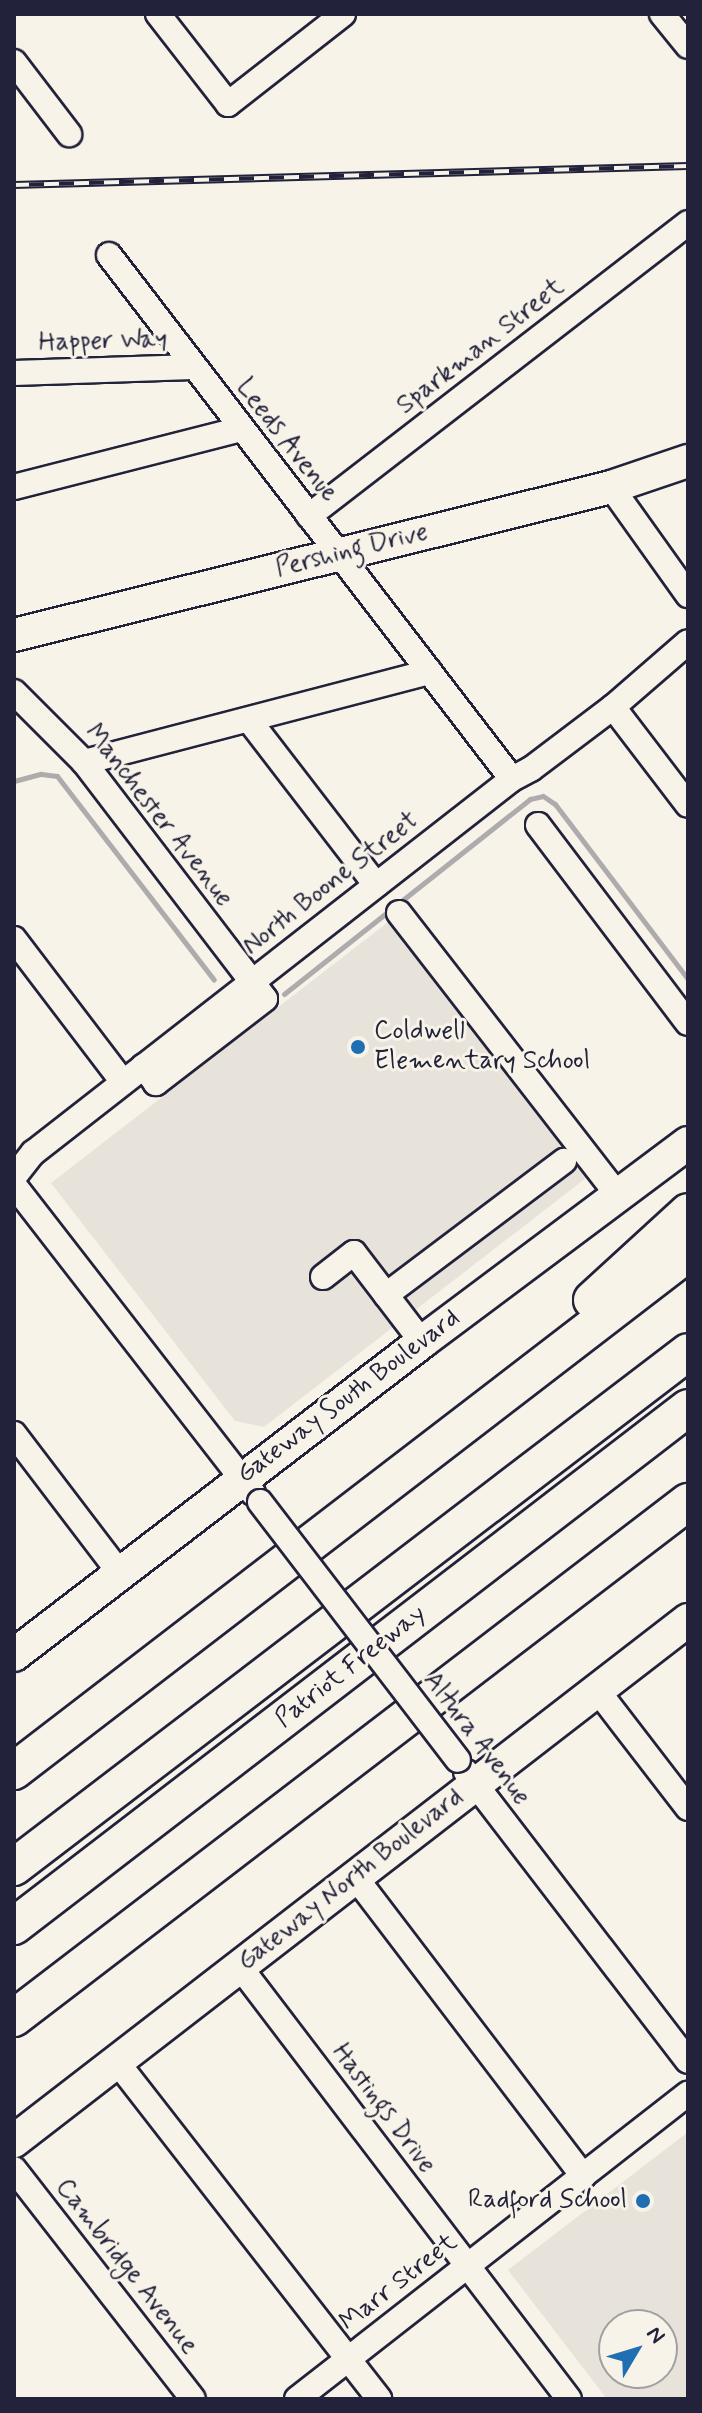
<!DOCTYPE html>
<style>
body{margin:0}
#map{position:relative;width:702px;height:2413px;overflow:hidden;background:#f7f3e8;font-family:Mynerve,sans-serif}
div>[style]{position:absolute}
.built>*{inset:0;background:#e7e3db}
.stream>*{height:5px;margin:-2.5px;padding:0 2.5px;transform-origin:2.5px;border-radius:2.5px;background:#aeabad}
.roads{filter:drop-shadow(2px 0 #22223b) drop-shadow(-2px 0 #22223b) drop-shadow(0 2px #22223b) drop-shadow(0 -2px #22223b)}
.minor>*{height:24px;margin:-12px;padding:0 12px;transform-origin:12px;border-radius:12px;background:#f7f3e8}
.major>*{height:32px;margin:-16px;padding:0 16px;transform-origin:16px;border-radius:16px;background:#f7f3e8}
.highway>*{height:36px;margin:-18px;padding:0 18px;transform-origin:18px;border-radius:18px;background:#f7f3e8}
.rail>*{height:8px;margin-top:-4px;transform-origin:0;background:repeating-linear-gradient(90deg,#f7f3e8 0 15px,#22223b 0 30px);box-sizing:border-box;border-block:2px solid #22223b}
.bridges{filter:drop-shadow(2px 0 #22223b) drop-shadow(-2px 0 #22223b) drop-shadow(0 2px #22223b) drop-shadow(0 -2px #22223b)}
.minor-bridge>*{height:24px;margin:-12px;padding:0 12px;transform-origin:12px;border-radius:12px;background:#f7f3e8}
.dots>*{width:22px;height:22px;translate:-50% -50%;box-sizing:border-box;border:4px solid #f7f3e8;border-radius:50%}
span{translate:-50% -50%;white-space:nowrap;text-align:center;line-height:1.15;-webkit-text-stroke:6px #f7f3e8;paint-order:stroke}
.street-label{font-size:26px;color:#22223b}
.poi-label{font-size:26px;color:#22223b}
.left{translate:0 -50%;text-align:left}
.right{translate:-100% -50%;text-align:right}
.frame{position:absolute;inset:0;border:16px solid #22223b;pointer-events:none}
.north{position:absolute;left:598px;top:2309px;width:80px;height:80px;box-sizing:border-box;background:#f7f3e8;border:2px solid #a29fa3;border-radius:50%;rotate:52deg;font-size:22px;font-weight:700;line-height:32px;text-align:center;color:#22223b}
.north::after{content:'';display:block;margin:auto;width:28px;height:36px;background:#1f6fb2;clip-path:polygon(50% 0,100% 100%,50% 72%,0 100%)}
</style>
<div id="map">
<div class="built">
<div style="clip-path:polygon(392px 919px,590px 1175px,264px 1427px,235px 1421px,51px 1183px)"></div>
<div style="clip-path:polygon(evenodd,688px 2132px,688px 2399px,607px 2399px,508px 2270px,688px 2132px,614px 2325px,662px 2325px,662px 2373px,614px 2373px,614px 2325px)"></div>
</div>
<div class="stream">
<div style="left:14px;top:781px;width:28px;rotate:-15deg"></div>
<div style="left:41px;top:774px;width:16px;rotate:7deg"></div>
<div style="left:57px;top:776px;width:257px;rotate:52.4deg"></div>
<div style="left:284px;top:994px;width:314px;rotate:-38.4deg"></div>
<div style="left:530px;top:799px;width:13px;rotate:-13deg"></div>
<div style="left:543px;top:796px;width:14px;rotate:34deg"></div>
<div style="left:555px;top:804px;width:220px;rotate:52.8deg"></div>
</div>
<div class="roads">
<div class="minor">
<div style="left:158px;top:14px;width:114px;rotate:52.1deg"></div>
<div style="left:228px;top:104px;width:146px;rotate:-38deg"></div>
<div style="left:662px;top:14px;width:41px;rotate:50.9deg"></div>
<div style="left:14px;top:62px;width:91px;rotate:52.6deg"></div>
<div style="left:109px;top:255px;width:661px;rotate:52.44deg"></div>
<div style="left:14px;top:373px;width:179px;rotate:-1.9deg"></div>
<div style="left:14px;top:487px;width:234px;rotate:-14.3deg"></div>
<div style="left:611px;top:487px;width:133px;rotate:54.5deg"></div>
<div style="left:309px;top:516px;width:479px;rotate:-37.7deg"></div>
<div style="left:14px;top:692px;width:99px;rotate:45deg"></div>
<div style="left:84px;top:762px;width:298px;rotate:52.6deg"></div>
<div style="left:265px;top:999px;width:138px;rotate:142.4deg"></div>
<div style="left:156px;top:1083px;width:21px;rotate:-127deg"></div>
<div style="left:613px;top:707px;width:123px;rotate:52.6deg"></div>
<div style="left:249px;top:720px;width:208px;rotate:52.4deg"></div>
<div style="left:84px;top:762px;width:357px;rotate:-14.6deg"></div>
<div style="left:538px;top:825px;width:248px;rotate:52.9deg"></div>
<div style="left:399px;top:913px;width:357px;rotate:52.2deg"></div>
<div style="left:14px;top:939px;width:180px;rotate:52.7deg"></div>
<div style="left:14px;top:1177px;width:31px;rotate:-52deg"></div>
<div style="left:33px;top:1153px;width:608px;rotate:-37.98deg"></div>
<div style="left:512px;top:779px;width:21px;rotate:-28deg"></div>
<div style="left:531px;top:769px;width:103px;rotate:-37.1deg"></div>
<div style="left:613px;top:707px;width:99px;rotate:-40.9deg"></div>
<div style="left:14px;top:1185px;width:390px;rotate:52.2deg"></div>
<div style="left:323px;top:1277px;width:39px;rotate:-38deg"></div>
<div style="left:354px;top:1253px;width:112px;rotate:52.6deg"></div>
<div style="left:386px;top:1295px;width:223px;rotate:-37deg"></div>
<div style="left:14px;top:1434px;width:175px;rotate:52.7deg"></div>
<div style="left:597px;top:1690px;width:149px;rotate:52.4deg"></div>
<div style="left:466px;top:1772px;width:364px;rotate:52.5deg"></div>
<div style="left:356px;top:1878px;width:375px;rotate:52.7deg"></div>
<div style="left:240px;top:1967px;width:543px;rotate:52.71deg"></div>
<div style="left:117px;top:2062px;width:427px;rotate:52.1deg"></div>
<div style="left:14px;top:2169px;width:291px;rotate:52.1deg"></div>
<div style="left:297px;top:2399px;width:496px;rotate:-38deg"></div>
</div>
<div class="major">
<div style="left:14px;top:635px;width:615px;rotate:-13.92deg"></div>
<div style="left:611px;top:487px;width:81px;rotate:-18.7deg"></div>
<div style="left:14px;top:1655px;width:514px;rotate:-37.49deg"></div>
<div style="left:422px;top:1342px;width:332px;rotate:-36.8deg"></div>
<div style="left:14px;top:2141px;width:852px;rotate:-37.7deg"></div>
</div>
<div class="highway">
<div style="left:592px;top:1300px;width:130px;rotate:-42.5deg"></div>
<div style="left:14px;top:1771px;width:850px;rotate:-37.54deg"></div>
<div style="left:14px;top:1867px;width:848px;rotate:-37.38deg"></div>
<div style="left:14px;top:1926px;width:850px;rotate:-37.54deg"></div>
<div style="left:14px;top:2018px;width:849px;rotate:-37.44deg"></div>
</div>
</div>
<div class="rail">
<div style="left:14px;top:185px;width:674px;rotate:-1.61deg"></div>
</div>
<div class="bridges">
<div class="minor-bridge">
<div style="left:260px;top:1502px;width:325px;rotate:52.5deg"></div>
</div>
</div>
<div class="dots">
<div style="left:358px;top:1047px;background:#1f6fb2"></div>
<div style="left:643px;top:2201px;background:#1f6fb2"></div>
</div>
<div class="street-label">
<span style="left:103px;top:342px;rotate:-2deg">Happer Way</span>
<span style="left:481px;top:347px;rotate:-38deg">Sparkman Street</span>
<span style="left:286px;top:441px;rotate:52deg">Leeds Avenue</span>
<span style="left:352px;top:551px;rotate:-14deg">Pershing Drive</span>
<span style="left:158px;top:816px;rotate:52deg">Manchester Avenue</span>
<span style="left:331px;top:884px;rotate:-38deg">North Boone Street</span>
<span style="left:349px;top:1397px;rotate:-37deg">Gateway South Boulevard</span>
<span style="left:351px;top:1667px;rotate:-38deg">Patriot Freeway</span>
<span style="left:476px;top:1739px;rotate:53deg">Altura Avenue</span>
<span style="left:351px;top:1880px;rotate:-38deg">Gateway North Boulevard</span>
<span style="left:383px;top:2109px;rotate:53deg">Hastings Drive</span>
<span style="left:126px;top:2267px;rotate:52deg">Cambridge Avenue</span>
<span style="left:399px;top:2283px;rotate:-38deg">Marr Street</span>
</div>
<div class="poi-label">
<span class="left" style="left:374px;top:1047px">Coldwell<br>Elementary School</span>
<span class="right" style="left:627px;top:2201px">Radford School</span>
</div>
<div class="frame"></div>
<div class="north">N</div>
</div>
